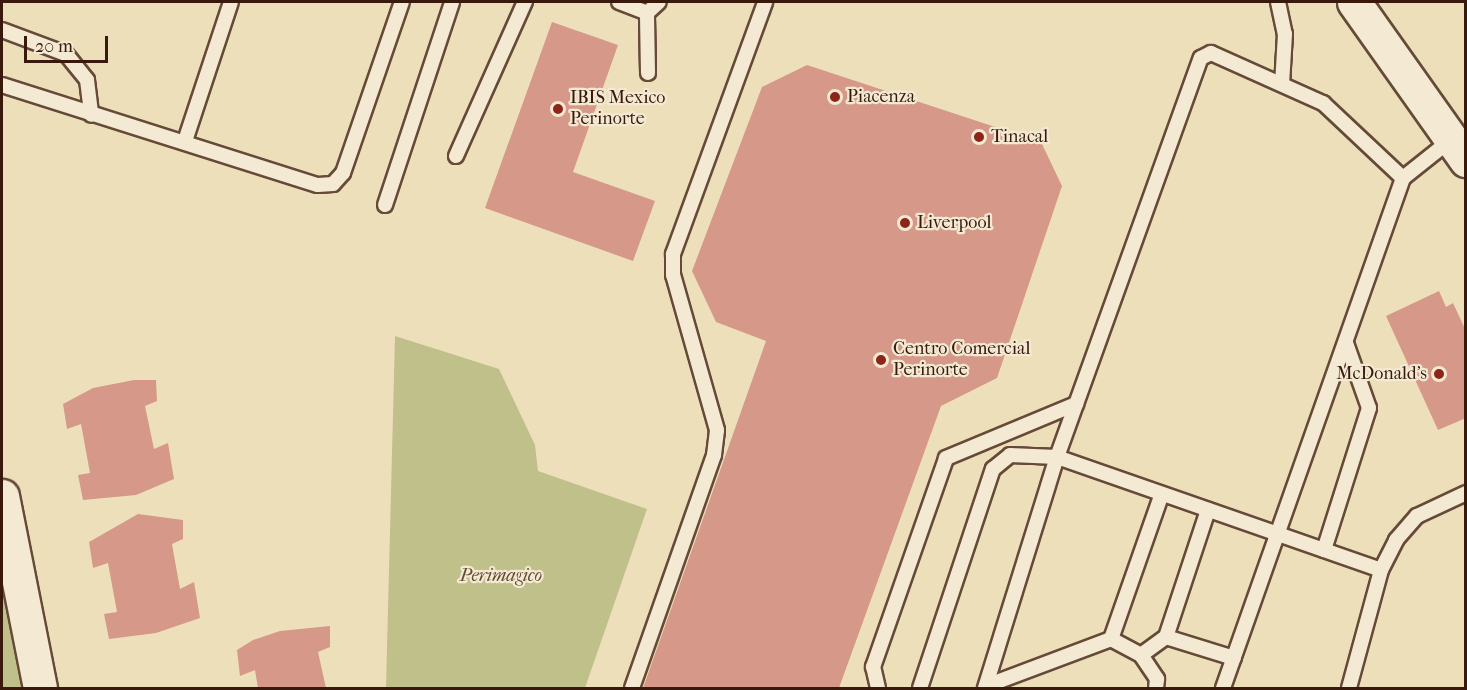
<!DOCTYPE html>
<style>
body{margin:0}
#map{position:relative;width:1467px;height:690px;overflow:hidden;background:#eedfbb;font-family:"IM FELL French Canon",serif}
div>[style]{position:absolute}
.green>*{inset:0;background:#c0c08b}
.building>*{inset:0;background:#d59889}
.roads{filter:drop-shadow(2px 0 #664a38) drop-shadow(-2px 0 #664a38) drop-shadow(0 2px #664a38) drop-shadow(0 -2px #664a38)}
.lane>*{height:14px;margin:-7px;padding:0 7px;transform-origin:7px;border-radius:7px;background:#f4ead3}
.secondary>*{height:33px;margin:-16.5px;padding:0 16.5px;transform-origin:16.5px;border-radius:16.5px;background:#f4ead3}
.dots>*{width:16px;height:16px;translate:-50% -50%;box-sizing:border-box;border:3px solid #f4ead3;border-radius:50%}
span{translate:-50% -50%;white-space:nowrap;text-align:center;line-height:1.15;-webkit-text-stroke:4.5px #f4ead3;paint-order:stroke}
.poi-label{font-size:18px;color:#38190c}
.left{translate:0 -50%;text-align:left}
.right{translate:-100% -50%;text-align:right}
.park-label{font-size:18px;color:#614b32;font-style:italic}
.frame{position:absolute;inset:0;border:3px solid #38190c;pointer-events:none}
.scale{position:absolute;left:24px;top:36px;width:84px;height:27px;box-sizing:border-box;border:3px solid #38190c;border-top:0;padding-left:8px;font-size:18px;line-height:21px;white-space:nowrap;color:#38190c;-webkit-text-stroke:4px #f4ead3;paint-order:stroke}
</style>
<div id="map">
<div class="green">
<div style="clip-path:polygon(395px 336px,499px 369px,535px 445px,538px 471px,647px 509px,585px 688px,386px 688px)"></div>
<div style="clip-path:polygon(2px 566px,26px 688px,2px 688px)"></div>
</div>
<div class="building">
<div style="clip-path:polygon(552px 22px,618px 45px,573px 172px,655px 201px,633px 261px,485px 208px)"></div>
<div style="clip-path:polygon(807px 65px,1041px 142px,1062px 186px,997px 378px,941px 406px,839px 688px,643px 688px,766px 341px,716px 322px,692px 271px,762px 87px)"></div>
<div style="clip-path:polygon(1439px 291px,1446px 307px,1453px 303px,1466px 331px,1466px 418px,1438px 430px,1386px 316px)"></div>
<div style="clip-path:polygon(134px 380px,156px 380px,157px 401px,145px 406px,154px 449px,168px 443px,174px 479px,136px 495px,83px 500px,78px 475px,90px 473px,81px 424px,67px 429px,63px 404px,93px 388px)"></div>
<div style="clip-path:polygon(138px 514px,183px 520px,183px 539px,172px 544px,180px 589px,194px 582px,200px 618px,156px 633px,109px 639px,104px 614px,117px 612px,108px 563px,93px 568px,89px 542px)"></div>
<div style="clip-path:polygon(330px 626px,330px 647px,318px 652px,326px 688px,258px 688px,255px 670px,240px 676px,237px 650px,253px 640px,280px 631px)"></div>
</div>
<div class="roads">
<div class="lane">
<div style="left:619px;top:2px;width:30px;rotate:21deg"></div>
<div style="left:1278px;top:2px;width:33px;rotate:78deg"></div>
<div style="left:1285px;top:34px;width:50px;rotate:93.4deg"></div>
<div style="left:2px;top:30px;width:68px;rotate:20.6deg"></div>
<div style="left:66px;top:54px;width:33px;rotate:51deg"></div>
<div style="left:87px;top:80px;width:35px;rotate:83deg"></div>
<div style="left:648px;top:73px;width:60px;rotate:-91deg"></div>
<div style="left:647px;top:13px;width:16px;rotate:-43deg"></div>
<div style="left:2px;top:85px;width:331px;rotate:17.6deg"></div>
<div style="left:318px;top:185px;width:15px;rotate:-4deg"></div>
<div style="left:333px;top:184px;width:15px;rotate:-48deg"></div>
<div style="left:343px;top:173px;width:181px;rotate:-71deg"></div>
<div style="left:185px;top:141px;width:146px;rotate:-71.7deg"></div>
<div style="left:456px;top:156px;width:169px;rotate:-65.9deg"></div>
<div style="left:385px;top:205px;width:214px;rotate:-71.7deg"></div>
<div style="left:1324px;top:550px;width:149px;rotate:-72.4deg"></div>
<div style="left:1369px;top:408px;width:69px;rotate:-109.5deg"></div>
<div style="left:1166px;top:637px;width:134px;rotate:-71.7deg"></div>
<div style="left:1111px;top:639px;width:34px;rotate:28deg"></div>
<div style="left:1141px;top:655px;width:31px;rotate:-36deg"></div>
<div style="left:1166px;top:637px;width:71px;rotate:17.2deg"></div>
<div style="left:1141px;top:655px;width:29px;rotate:56deg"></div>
<div style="left:1157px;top:679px;width:9px;rotate:96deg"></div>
<div style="left:986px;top:686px;width:134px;rotate:-20.6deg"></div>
<div style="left:1111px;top:639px;width:151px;rotate:-70.7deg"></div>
<div style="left:632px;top:688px;width:247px;rotate:-70.6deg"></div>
<div style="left:714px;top:455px;width:25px;rotate:-83deg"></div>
<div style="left:717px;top:430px;width:161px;rotate:-105.8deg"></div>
<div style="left:673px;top:275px;width:21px;rotate:-90deg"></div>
<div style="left:673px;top:254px;width:268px;rotate:-69.9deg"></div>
<div style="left:878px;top:688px;width:22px;rotate:-103deg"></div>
<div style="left:873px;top:667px;width:221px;rotate:-70.7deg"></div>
<div style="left:946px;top:458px;width:141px;rotate:-22.6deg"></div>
<div style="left:920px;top:688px;width:231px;rotate:-71.6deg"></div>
<div style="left:993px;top:469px;width:22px;rotate:-39deg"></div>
<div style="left:1010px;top:455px;width:47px;rotate:2.4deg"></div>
<div style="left:1057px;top:457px;width:343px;rotate:19.2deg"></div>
<div style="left:985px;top:688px;width:242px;rotate:-72.7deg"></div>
<div style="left:1057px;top:457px;width:424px;rotate:-70.2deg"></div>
<div style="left:1201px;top:58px;width:11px;rotate:-27deg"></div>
<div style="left:1211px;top:53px;width:123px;rotate:24.1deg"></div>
<div style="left:1323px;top:103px;width:110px;rotate:43.2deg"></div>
<div style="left:1223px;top:688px;width:541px;rotate:-70.56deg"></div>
<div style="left:1403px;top:178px;width:63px;rotate:-38.5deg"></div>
<div style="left:1349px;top:688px;width:122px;rotate:-74.8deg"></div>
<div style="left:1381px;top:570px;width:34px;rotate:-63deg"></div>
<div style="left:1396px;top:540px;width:32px;rotate:-49deg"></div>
<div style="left:1417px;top:516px;width:54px;rotate:-25.1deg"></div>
</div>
<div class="secondary">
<div style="left:1354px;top:2px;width:194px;rotate:54.7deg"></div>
<div style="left:2px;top:496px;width:196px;rotate:78.8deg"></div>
</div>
</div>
<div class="dots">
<div style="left:835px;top:97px;background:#8f2418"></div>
<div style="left:558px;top:109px;background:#8f2418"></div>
<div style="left:979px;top:137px;background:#8f2418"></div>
<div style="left:905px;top:223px;background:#8f2418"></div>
<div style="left:881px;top:360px;background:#8f2418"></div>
<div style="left:1439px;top:374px;background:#8f2418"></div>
</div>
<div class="poi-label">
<span class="left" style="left:847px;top:97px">Piacenza</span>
<span class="left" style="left:570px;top:109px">IBIS Mexico<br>Perinorte</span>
<span class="left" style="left:991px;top:137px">Tinacal</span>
<span class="left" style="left:917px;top:223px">Liverpool</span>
<span class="left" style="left:893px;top:360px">Centro Comercial<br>Perinorte</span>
<span class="right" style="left:1427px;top:374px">McDonald's</span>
</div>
<div class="park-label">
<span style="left:501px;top:576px">Perimagico</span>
</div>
<div class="frame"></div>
<div class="scale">20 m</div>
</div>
